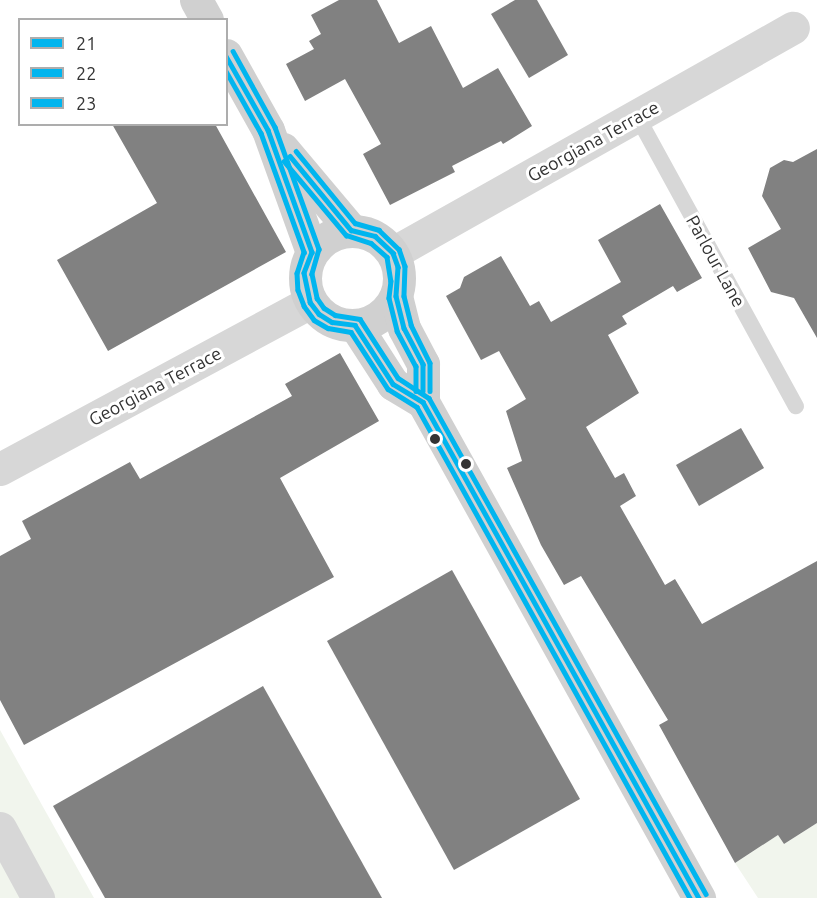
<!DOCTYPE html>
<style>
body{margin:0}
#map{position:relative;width:817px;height:898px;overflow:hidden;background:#fff;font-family:Ubuntu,sans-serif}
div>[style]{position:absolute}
.green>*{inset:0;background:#f1f5ed}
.building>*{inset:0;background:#818181}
.lane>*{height:16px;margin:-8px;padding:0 8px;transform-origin:8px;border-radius:8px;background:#d7d7d7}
.street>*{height:33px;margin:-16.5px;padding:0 16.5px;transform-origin:16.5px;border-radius:16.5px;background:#d7d7d7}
.secondary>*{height:33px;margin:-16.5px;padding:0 16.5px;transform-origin:16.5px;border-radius:16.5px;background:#d0d0d0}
.secondary>.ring{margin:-16.5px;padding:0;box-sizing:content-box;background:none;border:33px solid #d0d0d0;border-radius:50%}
.bus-1>*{height:4.5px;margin:-2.25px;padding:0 2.25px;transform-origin:2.25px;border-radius:2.25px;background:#00b5ef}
.bus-2>*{height:4.5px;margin:-2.25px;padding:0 2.25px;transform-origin:2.25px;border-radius:2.25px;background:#00b5ef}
.bus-3>*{height:4.5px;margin:-2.25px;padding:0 2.25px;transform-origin:2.25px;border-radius:2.25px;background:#00b5ef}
.dots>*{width:16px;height:16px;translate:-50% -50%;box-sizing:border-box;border:3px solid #fff;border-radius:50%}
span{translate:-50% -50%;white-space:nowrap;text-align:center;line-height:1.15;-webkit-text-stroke:6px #fff;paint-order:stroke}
.street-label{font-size:18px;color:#333}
.legend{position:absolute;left:18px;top:18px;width:210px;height:108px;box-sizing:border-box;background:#fff;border:2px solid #adadad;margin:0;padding:8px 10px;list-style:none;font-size:18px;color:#333}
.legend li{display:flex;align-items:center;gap:12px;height:30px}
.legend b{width:30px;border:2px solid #adadad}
</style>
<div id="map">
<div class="green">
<div style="clip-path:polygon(0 730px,94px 898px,0 898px)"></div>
<div style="clip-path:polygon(817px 823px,817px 898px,758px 898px,735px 863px,778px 835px,784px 844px)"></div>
</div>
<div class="building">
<div style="clip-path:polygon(339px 0,377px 0,399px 43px,431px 26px,463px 88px,498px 68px,532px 126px,503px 144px,501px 141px,452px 166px,455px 172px,390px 205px,363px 154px,381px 144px,345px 79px,305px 101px,286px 64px,314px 49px,309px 41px,321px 34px,311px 15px)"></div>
<div style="clip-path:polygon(515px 0,537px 0,568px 55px,529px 78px,491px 14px)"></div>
<div style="clip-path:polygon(112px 124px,215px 124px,286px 252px,108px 351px,57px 260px,157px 203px)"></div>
<div style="clip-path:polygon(817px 149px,817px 338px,794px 298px,771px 292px,748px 248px,781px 229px,762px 196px,770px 168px,784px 160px,793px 162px)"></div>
<div style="clip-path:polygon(660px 204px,702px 278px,677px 292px,673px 286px,622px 316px,627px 324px,608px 335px,639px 393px,586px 427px,615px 478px,624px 473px,636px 496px,620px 506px,665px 585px,675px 579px,702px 624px,817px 561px,817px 823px,784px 844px,778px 835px,735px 863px,659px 725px,668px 720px,581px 576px,564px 585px,541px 545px,507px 468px,522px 461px,506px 411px,526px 399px,499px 351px,481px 360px,446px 296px,460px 288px,464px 277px,501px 256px,530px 306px,539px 301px,551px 322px,621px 282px,598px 240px)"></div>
<div style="clip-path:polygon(340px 353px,379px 421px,280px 478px,334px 577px,24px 745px,0 700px,0 556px,31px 539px,22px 521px,130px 462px,140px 479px,292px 396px,285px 384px)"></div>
<div style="clip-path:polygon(741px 428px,764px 468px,699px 506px,676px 465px)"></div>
<div style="clip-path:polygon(452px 570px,580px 799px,454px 870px,327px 641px)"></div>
<div style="clip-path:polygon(263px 686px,382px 898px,105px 898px,53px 806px)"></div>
</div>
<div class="lane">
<div style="left:637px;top:116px;width:331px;rotate:61.3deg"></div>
</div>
<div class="street">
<div style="left:393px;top:253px;width:459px;rotate:-29.4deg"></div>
<div style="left:0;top:469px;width:352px;rotate:-28.3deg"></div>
<div style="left:0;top:828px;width:80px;rotate:61.5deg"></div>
</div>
<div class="secondary">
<div style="left:196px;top:0;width:23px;rotate:61deg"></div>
<div style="left:226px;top:55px;width:86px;rotate:60.8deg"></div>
<div style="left:268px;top:130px;width:130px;rotate:70.2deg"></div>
<div style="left:283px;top:149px;width:106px;rotate:50deg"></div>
<div class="ring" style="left:305px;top:231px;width:61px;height:61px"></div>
<div style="left:396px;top:296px;width:33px;rotate:76deg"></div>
<div style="left:404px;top:328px;width:41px;rotate:62.2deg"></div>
<div style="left:423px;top:364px;width:38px;rotate:90deg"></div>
<div style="left:423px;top:402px;width:568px;rotate:60.91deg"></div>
<div style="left:355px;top:325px;width:70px;rotate:57.2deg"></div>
<div style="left:393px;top:384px;width:35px;rotate:31deg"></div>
</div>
<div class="bus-1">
<div style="left:226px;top:56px;width:85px;rotate:60.4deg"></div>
<div style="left:268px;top:130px;width:130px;rotate:70.2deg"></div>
<div style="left:312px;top:252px;width:22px;rotate:111deg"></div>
<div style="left:304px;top:273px;width:30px;rotate:78deg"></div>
<div style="left:310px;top:302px;width:15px;rotate:53deg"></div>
<div style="left:319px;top:314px;width:15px;rotate:32deg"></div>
<div style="left:332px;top:322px;width:23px;rotate:7deg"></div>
<div style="left:355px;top:325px;width:70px;rotate:57.2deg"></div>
<div style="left:393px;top:384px;width:35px;rotate:31deg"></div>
<div style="left:423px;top:402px;width:568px;rotate:60.91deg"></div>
<div style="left:290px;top:156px;width:96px;rotate:50.5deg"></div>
<div style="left:351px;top:230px;width:25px;rotate:14deg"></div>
<div style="left:375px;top:236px;width:25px;rotate:43deg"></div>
<div style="left:393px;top:253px;width:15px;rotate:70deg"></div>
<div style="left:398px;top:267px;width:29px;rotate:94deg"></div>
<div style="left:396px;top:296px;width:33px;rotate:76deg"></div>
<div style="left:404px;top:328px;width:41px;rotate:62.2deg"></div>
<div style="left:423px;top:364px;width:27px;rotate:90deg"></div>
</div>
<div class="bus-2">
<div style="left:226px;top:71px;width:71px;rotate:60.6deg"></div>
<div style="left:261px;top:133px;width:127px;rotate:70.1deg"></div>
<div style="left:304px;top:252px;width:22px;rotate:108deg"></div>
<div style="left:297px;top:273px;width:17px;rotate:87deg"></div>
<div style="left:298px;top:290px;width:17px;rotate:69deg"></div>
<div style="left:304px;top:306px;width:17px;rotate:54deg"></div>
<div style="left:314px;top:320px;width:16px;rotate:30deg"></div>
<div style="left:328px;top:328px;width:23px;rotate:10deg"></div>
<div style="left:351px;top:332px;width:68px;rotate:57deg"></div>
<div style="left:388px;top:389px;width:34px;rotate:32deg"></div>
<div style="left:417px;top:407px;width:562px;rotate:60.93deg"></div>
<div style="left:284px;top:161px;width:97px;rotate:50deg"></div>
<div style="left:346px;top:235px;width:26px;rotate:18deg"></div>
<div style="left:371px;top:243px;width:21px;rotate:41deg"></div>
<div style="left:387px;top:257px;width:24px;rotate:81deg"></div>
<div style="left:391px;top:281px;width:17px;rotate:97deg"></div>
<div style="left:389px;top:298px;width:34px;rotate:76deg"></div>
<div style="left:397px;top:331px;width:40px;rotate:62deg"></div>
<div style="left:416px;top:366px;width:25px;rotate:90deg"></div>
</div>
<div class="bus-3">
<div style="left:233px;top:51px;width:87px;rotate:61.1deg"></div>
<div style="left:275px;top:127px;width:130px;rotate:70.2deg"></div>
<div style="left:319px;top:249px;width:26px;rotate:106deg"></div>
<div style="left:312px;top:274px;width:25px;rotate:78deg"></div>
<div style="left:317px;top:298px;width:12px;rotate:55deg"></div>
<div style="left:324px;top:308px;width:13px;rotate:32deg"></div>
<div style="left:335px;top:315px;width:25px;rotate:9deg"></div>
<div style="left:360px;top:319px;width:70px;rotate:57.2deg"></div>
<div style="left:398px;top:378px;width:37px;rotate:33deg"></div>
<div style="left:429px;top:398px;width:568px;rotate:60.82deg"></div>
<div style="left:296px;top:151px;width:93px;rotate:50.7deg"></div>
<div style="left:355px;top:223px;width:25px;rotate:16deg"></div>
<div style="left:379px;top:230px;width:28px;rotate:44deg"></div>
<div style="left:399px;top:249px;width:18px;rotate:71deg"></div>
<div style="left:405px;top:266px;width:30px;rotate:92deg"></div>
<div style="left:404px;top:296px;width:30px;rotate:76deg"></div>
<div style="left:411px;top:325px;width:42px;rotate:63.4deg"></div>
<div style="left:430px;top:363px;width:28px;rotate:90deg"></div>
</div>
<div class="dots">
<div style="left:435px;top:439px;background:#333"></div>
<div style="left:466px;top:464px;background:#333"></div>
</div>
<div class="street-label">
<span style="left:593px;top:141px;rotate:-29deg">Georgiana Terrace</span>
<span style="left:716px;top:261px;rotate:61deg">Parlour Lane</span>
<span style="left:155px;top:386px;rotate:-28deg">Georgiana Terrace</span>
</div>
<ul class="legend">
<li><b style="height:8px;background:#00b5ef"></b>21</li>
<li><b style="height:8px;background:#00b5ef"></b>22</li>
<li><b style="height:8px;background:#00b5ef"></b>23</li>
</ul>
</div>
